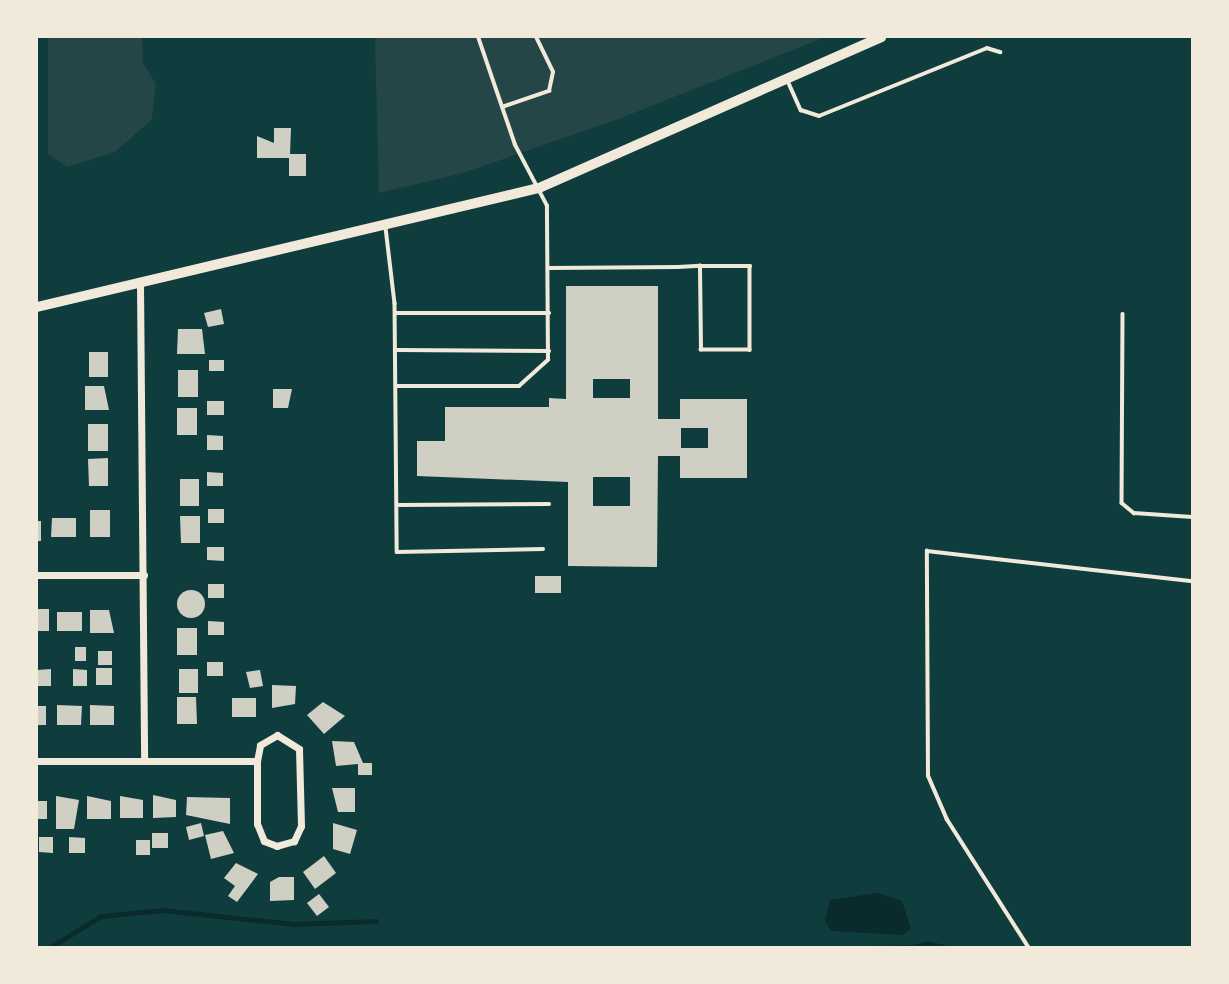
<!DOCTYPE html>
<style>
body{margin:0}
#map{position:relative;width:1229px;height:984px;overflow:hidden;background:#0f3d3e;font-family:"Varela Round",sans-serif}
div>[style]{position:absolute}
.green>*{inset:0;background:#244646}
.water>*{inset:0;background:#0a2a2b}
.stream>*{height:4.5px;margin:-2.25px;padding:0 2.25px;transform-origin:2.25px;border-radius:2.25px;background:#0a2a2b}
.building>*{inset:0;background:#cfcfc3}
.round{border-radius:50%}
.service>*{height:3.5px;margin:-1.75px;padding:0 1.75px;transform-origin:1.75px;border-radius:1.75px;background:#f1e9da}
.minor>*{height:7px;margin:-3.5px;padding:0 3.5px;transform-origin:3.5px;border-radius:3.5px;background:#f1e9da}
.tertiary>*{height:10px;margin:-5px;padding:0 5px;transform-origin:5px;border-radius:5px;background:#f1e9da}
span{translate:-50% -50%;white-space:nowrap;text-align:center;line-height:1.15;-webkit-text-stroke:7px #f1e9da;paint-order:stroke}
.frame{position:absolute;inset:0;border:38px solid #f1e9da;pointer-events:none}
</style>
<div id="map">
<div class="green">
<div style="clip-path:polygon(48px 37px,142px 37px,143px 63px,156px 84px,152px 119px,115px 152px,67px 167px,48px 154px)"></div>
<div style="clip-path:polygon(375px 37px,825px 37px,621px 118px,463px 173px,379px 193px)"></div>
</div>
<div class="water">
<div style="clip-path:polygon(878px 893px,902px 901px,911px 929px,903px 935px,831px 931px,825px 922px,830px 900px)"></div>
<div style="clip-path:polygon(928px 941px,952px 947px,828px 947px,913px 945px)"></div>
</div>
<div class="stream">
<div style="left:51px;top:947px;width:59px;rotate:-31.8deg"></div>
<div style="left:101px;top:916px;width:62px;rotate:-5.5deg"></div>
<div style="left:163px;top:910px;width:131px;rotate:6.1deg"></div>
<div style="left:293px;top:924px;width:83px;rotate:-2.1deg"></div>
</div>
<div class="building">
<div style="clip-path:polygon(274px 128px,291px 128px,290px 154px,306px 154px,306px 176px,289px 176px,289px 158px,257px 158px,257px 136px,274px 143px)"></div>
<div style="clip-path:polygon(evenodd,566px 286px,658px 286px,658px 419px,680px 419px,680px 399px,747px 399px,747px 478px,680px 478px,680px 456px,658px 456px,657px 567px,568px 566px,568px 482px,417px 476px,417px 441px,445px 441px,445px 407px,549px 407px,549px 398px,566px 399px,566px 286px,593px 379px,630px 379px,630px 398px,593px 398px,593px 379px,566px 286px,681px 428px,708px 428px,708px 448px,681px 448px,681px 428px,566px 286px,593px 477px,630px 477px,630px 506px,593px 506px,593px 477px)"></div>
<div style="clip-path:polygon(221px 309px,224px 324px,208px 327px,204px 313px)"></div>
<div style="clip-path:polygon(178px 329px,202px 329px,205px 354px,177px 354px)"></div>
<div style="clip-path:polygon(89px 352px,108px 352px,108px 377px,89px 377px)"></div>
<div style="clip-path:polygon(209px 360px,224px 360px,224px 371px,209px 371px)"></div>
<div style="clip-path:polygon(178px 370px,198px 370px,198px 397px,178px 397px)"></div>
<div style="clip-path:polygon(85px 386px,104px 386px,109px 410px,85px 410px)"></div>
<div style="clip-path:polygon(273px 389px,292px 389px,288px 408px,273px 408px)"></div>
<div style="clip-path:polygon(207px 401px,224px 401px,224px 415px,207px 415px)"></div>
<div style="clip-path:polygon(177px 408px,197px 408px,197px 435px,177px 435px)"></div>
<div style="clip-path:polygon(88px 424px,108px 424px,108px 451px,88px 451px)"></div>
<div style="clip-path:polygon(207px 435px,223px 436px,223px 450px,207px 450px)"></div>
<div style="clip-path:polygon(108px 458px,108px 486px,89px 486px,88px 459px)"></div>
<div style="clip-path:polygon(207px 472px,223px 473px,223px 486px,207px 486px)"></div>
<div style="clip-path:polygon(180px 479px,199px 479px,199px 506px,180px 506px)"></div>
<div style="clip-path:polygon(208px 509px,224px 509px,224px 523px,208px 523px)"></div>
<div style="clip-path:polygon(90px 510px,110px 510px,110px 537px,90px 537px)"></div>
<div style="clip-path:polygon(180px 516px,200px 516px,200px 543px,181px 543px)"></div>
<div style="clip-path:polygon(52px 518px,76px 518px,76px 537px,51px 537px)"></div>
<div style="clip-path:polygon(37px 521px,41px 521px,41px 541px,37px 541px)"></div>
<div style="clip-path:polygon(207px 547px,224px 547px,224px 561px,207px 560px)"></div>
<div style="clip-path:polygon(535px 576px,561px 576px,561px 593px,535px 593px)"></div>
<div style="clip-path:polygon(208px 584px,224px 584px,224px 598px,208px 598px)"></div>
<div class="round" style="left:177px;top:590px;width:28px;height:28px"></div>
<div style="clip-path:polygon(37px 609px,49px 609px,49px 631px,37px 631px)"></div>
<div style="clip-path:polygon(90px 610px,109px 610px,114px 633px,90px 633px)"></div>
<div style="clip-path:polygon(57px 612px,82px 612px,82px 631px,57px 631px)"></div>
<div style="clip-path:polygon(208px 621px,224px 622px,224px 635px,208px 635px)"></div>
<div style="clip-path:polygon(177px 628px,197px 628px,197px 655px,177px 655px)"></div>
<div style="clip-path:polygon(75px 647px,86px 647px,86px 661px,75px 661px)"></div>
<div style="clip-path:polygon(98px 651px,112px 651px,112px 665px,98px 665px)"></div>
<div style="clip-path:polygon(207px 662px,223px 662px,223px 676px,207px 676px)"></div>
<div style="clip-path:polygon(96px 668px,112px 668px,112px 685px,96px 685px)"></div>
<div style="clip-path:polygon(51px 669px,51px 686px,38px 686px,37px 670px)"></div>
<div style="clip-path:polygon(73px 669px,87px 670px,87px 686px,73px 686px)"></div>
<div style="clip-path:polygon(179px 669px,198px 669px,198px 693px,179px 693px)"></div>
<div style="clip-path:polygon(260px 670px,263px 686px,250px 688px,246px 672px)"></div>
<div style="clip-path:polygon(272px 685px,296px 686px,295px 704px,272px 708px)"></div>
<div style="clip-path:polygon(177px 697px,196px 697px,197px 724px,177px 724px)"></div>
<div style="clip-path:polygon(232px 698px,256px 698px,256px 717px,232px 717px)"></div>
<div style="clip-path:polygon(323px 702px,345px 716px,324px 734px,307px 715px)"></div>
<div style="clip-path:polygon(57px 705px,82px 706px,81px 725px,57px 725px)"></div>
<div style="clip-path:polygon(90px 705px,114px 706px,114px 725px,90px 725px)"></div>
<div style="clip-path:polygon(37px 706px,46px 706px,46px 725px,37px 725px)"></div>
<div style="clip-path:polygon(332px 741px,354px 742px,363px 763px,372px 763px,372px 775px,358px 775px,358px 764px,336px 766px)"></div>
<div style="clip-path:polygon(332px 788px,355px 788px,355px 812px,338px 812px)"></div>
<div style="clip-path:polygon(153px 795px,176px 800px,176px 817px,153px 818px)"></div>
<div style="clip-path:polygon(56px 796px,79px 800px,74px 829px,56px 829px)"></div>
<div style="clip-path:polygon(87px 796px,111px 801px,111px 819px,87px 819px)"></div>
<div style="clip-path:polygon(120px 796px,143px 800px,143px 818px,120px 818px)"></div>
<div style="clip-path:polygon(187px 797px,230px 798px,230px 824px,186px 815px)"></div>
<div style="clip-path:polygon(37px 801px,47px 801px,47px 819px,37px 819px)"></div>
<div style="clip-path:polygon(201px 823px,204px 836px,189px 840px,186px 827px)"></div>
<div style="clip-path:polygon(333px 823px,357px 830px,350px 854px,333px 849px)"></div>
<div style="clip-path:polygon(223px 831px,234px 853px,211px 859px,205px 835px)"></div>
<div style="clip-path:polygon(152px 833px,168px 833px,168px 848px,152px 848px)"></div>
<div style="clip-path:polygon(39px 837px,53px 837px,53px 853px,39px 852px)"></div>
<div style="clip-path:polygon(69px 837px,85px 838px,85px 853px,69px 853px)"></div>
<div style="clip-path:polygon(136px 840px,150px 840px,150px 855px,136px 855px)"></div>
<div style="clip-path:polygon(324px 856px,336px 873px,315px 889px,303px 872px)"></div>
<div style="clip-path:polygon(236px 863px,258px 874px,237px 902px,228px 896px,235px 886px,224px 878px)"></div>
<div style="clip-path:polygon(279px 877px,294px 877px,294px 900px,270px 901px,270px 882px)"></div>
<div style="clip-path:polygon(319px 894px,329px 907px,317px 916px,307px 903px)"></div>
</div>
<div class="service">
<div style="left:788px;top:81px;width:32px;rotate:66deg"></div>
<div style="left:801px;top:110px;width:19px;rotate:18deg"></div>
<div style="left:819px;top:116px;width:181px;rotate:-22deg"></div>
<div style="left:987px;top:48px;width:14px;rotate:17deg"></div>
<div style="left:502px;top:107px;width:50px;rotate:-18.8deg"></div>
<div style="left:549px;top:91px;width:19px;rotate:-78deg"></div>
<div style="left:553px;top:72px;width:39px;rotate:-116deg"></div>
<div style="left:386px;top:228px;width:76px;rotate:83.2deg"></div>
<div style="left:395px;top:303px;width:249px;rotate:89.5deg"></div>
<div style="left:397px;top:552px;width:146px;rotate:-1.2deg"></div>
<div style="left:549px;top:268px;width:129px;rotate:-0.4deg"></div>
<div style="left:678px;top:267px;width:22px;rotate:-3deg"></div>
<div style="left:700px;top:266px;width:50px"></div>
<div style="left:750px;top:266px;width:84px;rotate:90deg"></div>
<div style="left:750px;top:350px;width:49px;rotate:180deg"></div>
<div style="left:701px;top:350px;width:84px;rotate:-90.7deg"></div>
<div style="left:395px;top:313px;width:154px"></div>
<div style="left:1123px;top:314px;width:189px;rotate:90.3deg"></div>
<div style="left:1122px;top:503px;width:16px;rotate:40deg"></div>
<div style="left:1134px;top:513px;width:58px;rotate:3.9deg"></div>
<div style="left:397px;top:350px;width:152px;rotate:0.4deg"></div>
<div style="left:397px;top:386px;width:122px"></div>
<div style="left:519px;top:386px;width:39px;rotate:-42deg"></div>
<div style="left:548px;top:360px;width:154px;rotate:-90.4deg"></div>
<div style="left:547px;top:206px;width:69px;rotate:-117.7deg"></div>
<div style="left:515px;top:145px;width:114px;rotate:-108.9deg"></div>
<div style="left:397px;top:505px;width:152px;rotate:-0.4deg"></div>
<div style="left:1028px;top:947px;width:151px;rotate:-122.5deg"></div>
<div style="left:947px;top:820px;width:48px;rotate:-113.4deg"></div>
<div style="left:928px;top:776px;width:225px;rotate:-90.3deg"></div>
<div style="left:927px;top:551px;width:267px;rotate:6.5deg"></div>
</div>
<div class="minor">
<div style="left:140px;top:284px;width:477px;rotate:89.5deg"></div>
<div style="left:37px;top:575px;width:107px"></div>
<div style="left:277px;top:735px;width:26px;rotate:32deg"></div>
<div style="left:299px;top:749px;width:77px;rotate:88.5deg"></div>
<div style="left:301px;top:826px;width:17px;rotate:115deg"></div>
<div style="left:294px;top:841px;width:18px;rotate:164deg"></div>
<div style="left:277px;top:846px;width:14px;rotate:-159deg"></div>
<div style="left:264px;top:841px;width:18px;rotate:-112deg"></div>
<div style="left:257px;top:824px;width:63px;rotate:-90deg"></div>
<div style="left:257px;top:761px;width:16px;rotate:-79deg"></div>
<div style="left:260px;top:745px;width:20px;rotate:-30deg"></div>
<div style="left:37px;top:761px;width:220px"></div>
</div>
<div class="tertiary">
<div style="left:37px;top:307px;width:516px;rotate:-13.34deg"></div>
<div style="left:539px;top:188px;width:374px;rotate:-23.8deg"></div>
</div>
<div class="frame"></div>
</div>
